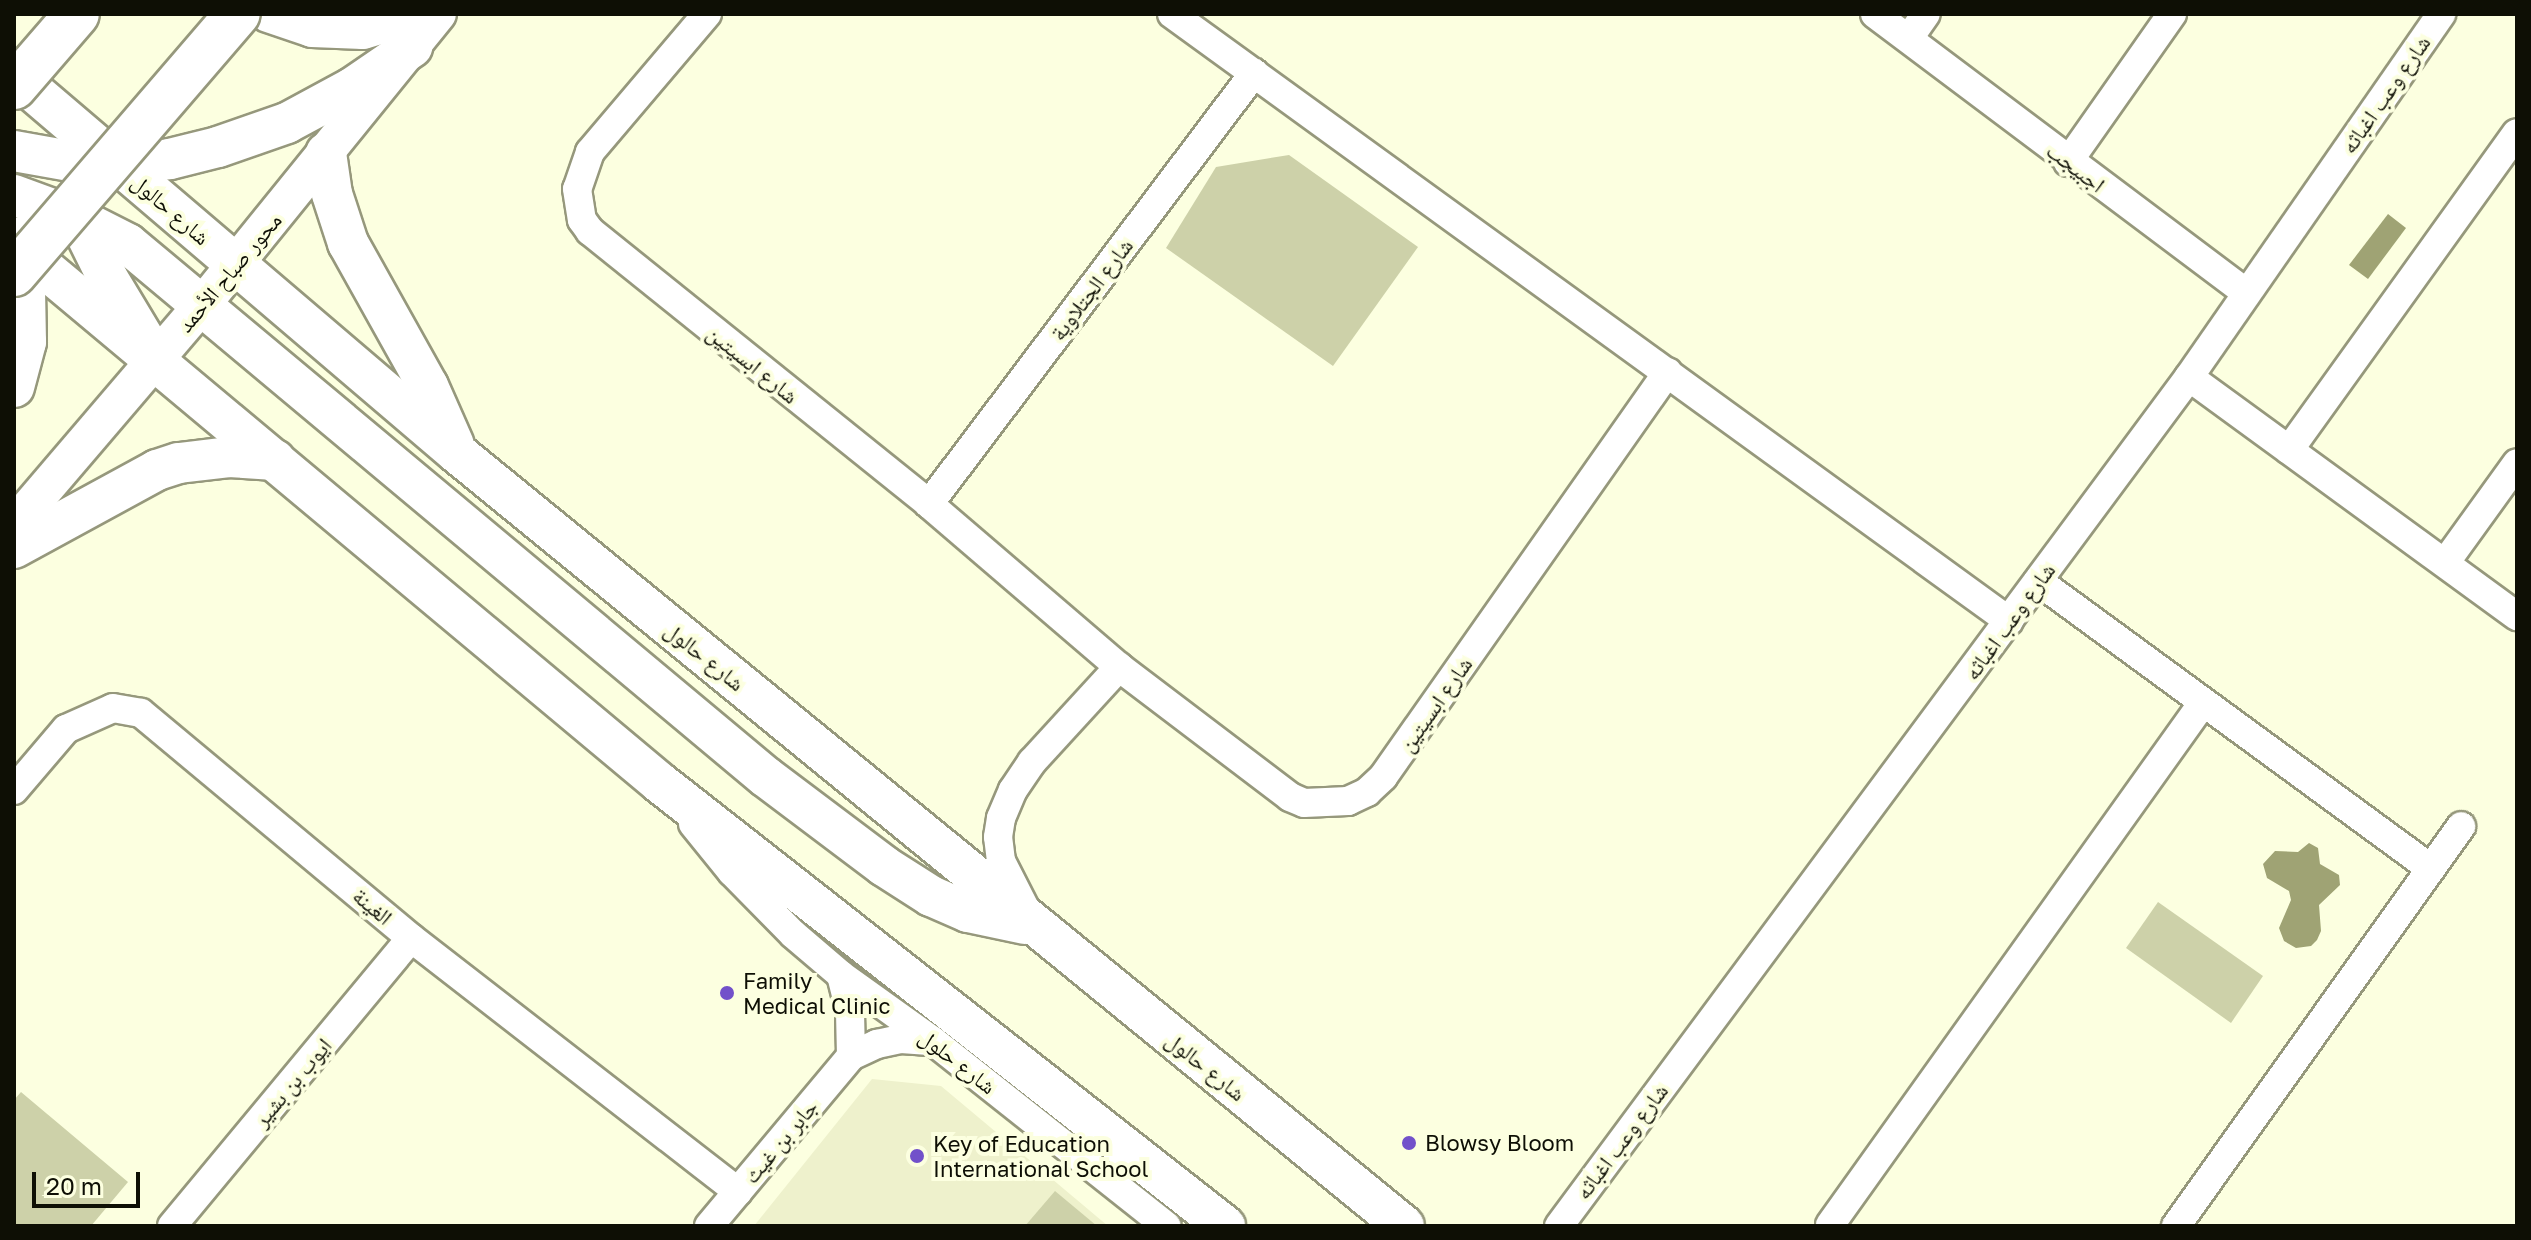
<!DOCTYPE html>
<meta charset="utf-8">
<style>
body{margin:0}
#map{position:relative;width:2531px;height:1240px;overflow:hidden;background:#fcffe0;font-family:"Golos Text","Noto Naskh Arabic",sans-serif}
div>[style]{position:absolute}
.built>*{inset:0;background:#eef1cc}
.green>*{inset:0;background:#cdd1a9}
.water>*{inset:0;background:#9fa374}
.roads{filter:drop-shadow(2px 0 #96987c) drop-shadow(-2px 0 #96987c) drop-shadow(0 2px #96987c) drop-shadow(0 -2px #96987c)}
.minor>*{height:28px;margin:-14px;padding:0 14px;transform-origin:14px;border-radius:14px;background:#fff}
.tertiary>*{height:36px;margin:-18px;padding:0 18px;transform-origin:18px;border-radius:18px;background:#fff}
.secondary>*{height:40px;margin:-20px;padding:0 20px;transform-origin:20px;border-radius:20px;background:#fff}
.bridges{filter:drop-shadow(2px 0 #96987c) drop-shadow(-2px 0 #96987c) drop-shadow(0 2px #96987c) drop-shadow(0 -2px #96987c)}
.trunk-bridge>*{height:44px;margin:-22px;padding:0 22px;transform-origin:22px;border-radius:22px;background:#fff}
.dots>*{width:22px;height:22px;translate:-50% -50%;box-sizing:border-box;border:4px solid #fcffe0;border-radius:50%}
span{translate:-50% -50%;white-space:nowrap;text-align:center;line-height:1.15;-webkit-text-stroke:8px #fcffe0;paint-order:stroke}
.street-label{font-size:22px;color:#0e0f05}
.poi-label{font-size:22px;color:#0e0f05}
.left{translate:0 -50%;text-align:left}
.frame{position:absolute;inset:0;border:16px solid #0e0f05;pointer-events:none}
.scale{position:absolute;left:32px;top:1172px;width:108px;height:36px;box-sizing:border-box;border:4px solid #0e0f05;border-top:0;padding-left:10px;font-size:24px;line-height:28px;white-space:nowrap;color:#0e0f05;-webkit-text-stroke:6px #fcffe0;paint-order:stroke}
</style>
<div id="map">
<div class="built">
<div style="clip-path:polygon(872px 1079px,941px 1086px,1108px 1226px,754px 1226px)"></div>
</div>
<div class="green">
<div style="clip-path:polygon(1289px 155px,1418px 247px,1333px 366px,1166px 248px,1216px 167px)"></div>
<div style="clip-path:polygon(2158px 902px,2263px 976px,2231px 1023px,2126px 948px)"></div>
<div style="clip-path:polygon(21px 1092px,128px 1182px,91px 1226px,14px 1226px,14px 1100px)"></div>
<div style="clip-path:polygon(1055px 1191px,1097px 1226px,1025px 1226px)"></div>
</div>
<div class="water">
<div style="clip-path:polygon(2388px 214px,2406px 228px,2368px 279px,2349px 265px)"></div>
<div style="clip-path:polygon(2309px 843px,2318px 848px,2320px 864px,2339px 875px,2340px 885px,2319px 905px,2321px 931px,2317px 940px,2311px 946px,2296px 948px,2284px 941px,2279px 928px,2291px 900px,2289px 891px,2267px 878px,2263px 864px,2275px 851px,2298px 852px)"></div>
</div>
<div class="roads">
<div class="minor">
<div style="left:707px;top:14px;width:181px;rotate:130.3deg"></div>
<div style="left:590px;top:152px;width:39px;rotate:109deg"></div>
<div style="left:577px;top:189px;width:31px;rotate:81deg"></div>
<div style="left:582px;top:220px;width:14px;rotate:54deg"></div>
<div style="left:590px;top:231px;width:435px;rotate:38.8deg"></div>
<div style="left:929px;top:504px;width:250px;rotate:40.6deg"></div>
<div style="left:1119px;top:667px;width:215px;rotate:37.2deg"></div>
<div style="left:1290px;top:797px;width:15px;rotate:23deg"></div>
<div style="left:1304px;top:803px;width:44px;rotate:-2.6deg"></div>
<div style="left:1348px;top:801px;width:21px;rotate:-25deg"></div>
<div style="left:1367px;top:792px;width:22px;rotate:-43deg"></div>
<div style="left:1383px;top:777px;width:495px;rotate:-54.9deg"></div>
<div style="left:1172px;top:14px;width:1034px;rotate:35.95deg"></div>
<div style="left:1875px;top:14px;width:464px;rotate:36.9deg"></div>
<div style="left:1909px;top:38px;width:29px;rotate:-55deg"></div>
<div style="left:2068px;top:162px;width:181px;rotate:-54.9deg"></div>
<div style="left:2189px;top:377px;width:406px;rotate:36.1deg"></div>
<div style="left:2289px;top:450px;width:390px;rotate:-54.3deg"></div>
<div style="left:929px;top:504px;width:540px;rotate:-52.98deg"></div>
<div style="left:2445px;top:563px;width:123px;rotate:-54.2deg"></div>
<div style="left:2038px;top:581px;width:487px;rotate:36.2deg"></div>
<div style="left:14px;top:790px;width:80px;rotate:-49.6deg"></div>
<div style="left:66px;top:729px;width:51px;rotate:-24.1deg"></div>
<div style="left:113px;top:708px;width:28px;rotate:10deg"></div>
<div style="left:141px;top:713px;width:351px;rotate:39.8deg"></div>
<div style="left:411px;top:938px;width:414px;rotate:37.8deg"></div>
<div style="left:693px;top:824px;width:62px;rotate:50.9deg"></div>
<div style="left:732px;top:872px;width:87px;rotate:45.5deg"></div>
<div style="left:793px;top:934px;width:63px;rotate:40.5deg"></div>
<div style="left:841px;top:975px;width:113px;rotate:35.7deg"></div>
<div style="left:933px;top:1041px;width:298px;rotate:38.4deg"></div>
<div style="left:1026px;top:910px;width:55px;rotate:-117deg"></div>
<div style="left:1001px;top:861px;width:24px;rotate:-97deg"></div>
<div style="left:998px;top:837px;width:19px;rotate:-81deg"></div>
<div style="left:1001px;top:818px;width:30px;rotate:-67deg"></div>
<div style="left:1013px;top:790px;width:34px;rotate:-56deg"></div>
<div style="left:1032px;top:762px;width:129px;rotate:-47.5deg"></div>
<div style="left:841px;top:975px;width:38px;rotate:76deg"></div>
<div style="left:850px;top:1012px;width:44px;rotate:88.7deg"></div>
<div style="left:1830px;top:1225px;width:640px;rotate:-54.47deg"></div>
<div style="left:172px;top:1226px;width:374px;rotate:-50.3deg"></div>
<div style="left:709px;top:1226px;width:222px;rotate:-50.1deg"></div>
<div style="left:851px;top:1056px;width:29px;rotate:-25deg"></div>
<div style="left:877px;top:1044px;width:25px;rotate:-12deg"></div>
<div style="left:901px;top:1039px;width:32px;rotate:4deg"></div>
<div style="left:1559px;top:1226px;width:1057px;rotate:-53.42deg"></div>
<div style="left:2189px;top:377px;width:442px;rotate:-55.2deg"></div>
<div style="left:2176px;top:1226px;width:491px;rotate:-54.5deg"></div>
</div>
<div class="tertiary">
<div style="left:268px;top:14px;width:46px;rotate:18.8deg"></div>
<div style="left:312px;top:29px;width:51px;rotate:2.2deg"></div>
<div style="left:363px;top:31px;width:59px;rotate:-16.9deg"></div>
<div style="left:14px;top:525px;width:289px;rotate:-49.5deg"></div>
<div style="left:202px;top:305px;width:375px;rotate:-51deg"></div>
</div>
<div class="secondary">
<div style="left:14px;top:75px;width:582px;rotate:40.47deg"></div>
<div style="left:457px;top:453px;width:1222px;rotate:39.22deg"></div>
<div style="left:14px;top:151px;width:74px;rotate:10.1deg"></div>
<div style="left:87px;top:164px;width:33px;rotate:2deg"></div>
<div style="left:120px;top:165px;width:50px;rotate:-6.8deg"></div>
<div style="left:170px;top:159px;width:49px;rotate:-14deg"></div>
<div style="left:218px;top:147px;width:73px;rotate:-19.2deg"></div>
<div style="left:287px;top:123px;width:74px;rotate:-28.3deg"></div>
<div style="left:352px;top:88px;width:73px;rotate:-34.3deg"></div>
<div style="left:326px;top:153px;width:41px;rotate:81.7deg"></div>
<div style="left:332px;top:194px;width:52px;rotate:71.9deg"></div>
<div style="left:348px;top:243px;width:164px;rotate:60.8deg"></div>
<div style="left:428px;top:386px;width:64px;rotate:66.2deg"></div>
<div style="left:14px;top:195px;width:67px;rotate:20.1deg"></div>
<div style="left:77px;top:218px;width:57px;rotate:27deg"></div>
<div style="left:128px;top:244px;width:831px;rotate:39.88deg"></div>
<div style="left:766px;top:777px;width:148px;rotate:37deg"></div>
<div style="left:884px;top:866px;width:56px;rotate:32.6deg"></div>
<div style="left:931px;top:896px;width:40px;rotate:23.4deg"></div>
<div style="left:968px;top:912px;width:58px;rotate:11.9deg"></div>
<div style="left:74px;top:210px;width:75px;rotate:63.8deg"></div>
<div style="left:107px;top:277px;width:70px;rotate:59deg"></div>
<div style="left:14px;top:243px;width:842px;rotate:39.89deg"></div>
<div style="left:660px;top:783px;width:718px;rotate:38.1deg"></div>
<div style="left:14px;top:387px;width:47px;rotate:-75.1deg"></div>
<div style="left:26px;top:342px;width:106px;rotate:-91.1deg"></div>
<div style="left:14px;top:548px;width:163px;rotate:-28.6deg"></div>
<div style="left:157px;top:470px;width:23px;rotate:-18deg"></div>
<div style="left:179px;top:463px;width:50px;rotate:-6.8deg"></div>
<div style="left:229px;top:457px;width:46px;rotate:3.7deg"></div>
</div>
</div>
<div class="bridges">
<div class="trunk-bridge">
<div style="left:14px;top:87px;width:96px;rotate:-49.2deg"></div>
<div style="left:14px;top:274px;width:343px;rotate:-49.3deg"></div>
</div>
</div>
<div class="dots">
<div style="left:727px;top:993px;background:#7251ca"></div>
<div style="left:1409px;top:1143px;background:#7251ca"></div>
<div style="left:917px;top:1156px;background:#7251ca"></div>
</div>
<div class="street-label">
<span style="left:2385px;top:94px;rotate:-55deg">شارع وعب اغباثه</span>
<span style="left:2076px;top:167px;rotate:37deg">اجبيجب</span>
<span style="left:171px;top:209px;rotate:41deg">شارع حالول</span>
<span style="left:229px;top:272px;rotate:-50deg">محور صباح الأحمد</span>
<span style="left:1091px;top:289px;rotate:-53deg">شارع الجتلاوية</span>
<span style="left:753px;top:364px;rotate:39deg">شارع ابسيتين</span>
<span style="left:2009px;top:621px;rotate:-54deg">شارع وعب اغباثه</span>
<span style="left:705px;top:656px;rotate:39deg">شارع حالول</span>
<span style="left:1435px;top:704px;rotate:-55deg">شارع ابسيتين</span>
<span style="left:373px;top:906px;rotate:40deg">الغينة</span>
<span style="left:958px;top:1061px;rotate:38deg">شارع حلول</span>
<span style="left:1206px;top:1066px;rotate:39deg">شارع حالول</span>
<span style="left:292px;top:1082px;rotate:-50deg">ايوب بن بشير</span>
<span style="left:780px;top:1141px;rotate:-50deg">جابر بن غيث</span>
<span style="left:1621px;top:1141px;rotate:-53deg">شارع وعب اغباثه</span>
</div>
<div class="poi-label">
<span class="left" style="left:743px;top:993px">Family<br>Medical Clinic</span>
<span class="left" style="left:933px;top:1156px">Key of Education<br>International School</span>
<span class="left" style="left:1425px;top:1143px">Blowsy Bloom</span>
</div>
<div class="frame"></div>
<div class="scale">20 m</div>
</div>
